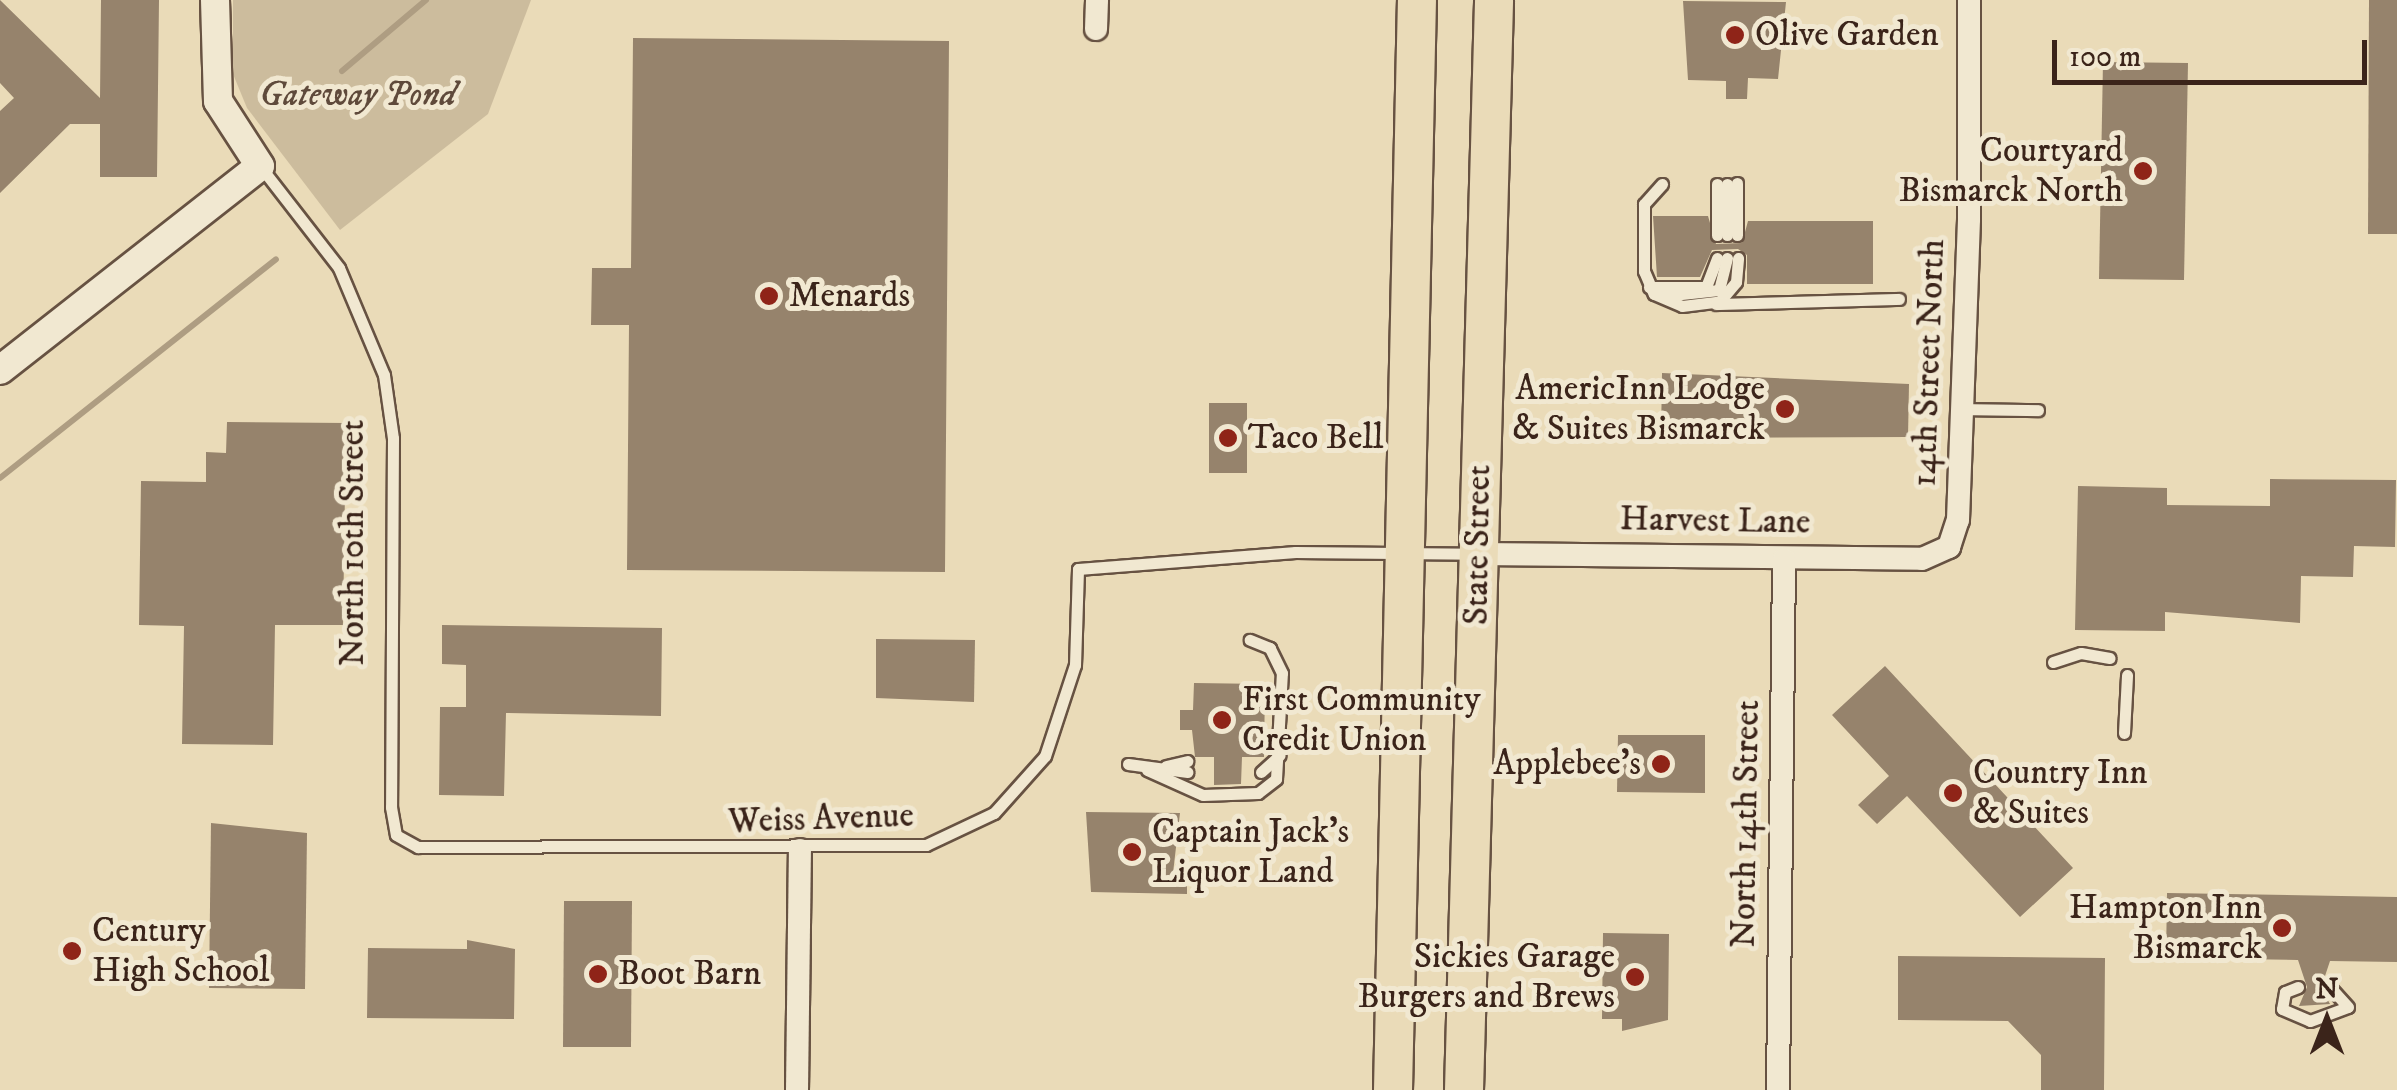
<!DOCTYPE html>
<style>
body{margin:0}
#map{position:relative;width:2397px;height:1090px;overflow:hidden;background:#eadbb8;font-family:"IM FELL DW Pica",serif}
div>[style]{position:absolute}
.green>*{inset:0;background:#ccbc9d}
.stream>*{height:6px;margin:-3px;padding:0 3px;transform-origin:3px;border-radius:3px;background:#ae9d82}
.building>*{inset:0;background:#96836c}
.roads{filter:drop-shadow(2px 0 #675242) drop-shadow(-2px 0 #675242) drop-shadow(0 2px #675242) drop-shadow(0 -2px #675242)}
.service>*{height:11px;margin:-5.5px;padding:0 5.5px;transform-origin:5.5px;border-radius:5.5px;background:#f1e8d1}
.minor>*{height:22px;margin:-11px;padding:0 11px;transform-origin:11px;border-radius:11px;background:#f1e8d1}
.tertiary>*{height:28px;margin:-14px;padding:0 14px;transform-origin:14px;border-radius:14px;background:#f1e8d1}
.trunk>*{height:38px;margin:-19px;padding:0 19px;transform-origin:19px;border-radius:19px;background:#eadbb8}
.dots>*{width:28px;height:28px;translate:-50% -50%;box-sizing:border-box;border:5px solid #f1e8d1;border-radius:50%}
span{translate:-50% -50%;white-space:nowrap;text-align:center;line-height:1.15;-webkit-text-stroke:10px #f1e8d1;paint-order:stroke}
.poi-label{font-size:35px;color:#3b241a}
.left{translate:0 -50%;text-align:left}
.right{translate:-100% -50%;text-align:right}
.park-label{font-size:35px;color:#5f4a3b;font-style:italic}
.street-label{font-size:35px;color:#3b241a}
.north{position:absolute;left:2277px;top:970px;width:100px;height:100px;-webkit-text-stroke:8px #f1e8d1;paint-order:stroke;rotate:0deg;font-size:28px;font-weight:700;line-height:40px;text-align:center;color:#3b241a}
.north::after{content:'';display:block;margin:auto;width:35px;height:45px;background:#3b241a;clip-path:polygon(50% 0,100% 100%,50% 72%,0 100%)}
.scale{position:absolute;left:2052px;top:40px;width:315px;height:45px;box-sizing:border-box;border:5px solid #3b241a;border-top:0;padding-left:12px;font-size:30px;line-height:35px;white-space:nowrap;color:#3b241a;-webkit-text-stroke:8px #f1e8d1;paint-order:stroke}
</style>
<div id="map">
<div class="green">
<div style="clip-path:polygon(233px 0,531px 0,488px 114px,340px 230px,247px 108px,233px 74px)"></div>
</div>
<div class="stream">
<div style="left:342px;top:71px;width:110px;rotate:-40.2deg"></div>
<div style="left:0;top:478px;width:352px;rotate:-38.4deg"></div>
</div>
<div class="building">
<div style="clip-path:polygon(0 0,100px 98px,101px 0,159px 0,157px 177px,100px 177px,100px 124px,70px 124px,0 193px,0 111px,14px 98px,0 83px)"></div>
<div style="clip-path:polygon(2369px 0,2397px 0,2397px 234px,2368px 234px)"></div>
<div style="clip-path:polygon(1683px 1px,1786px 2px,1778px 79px,1748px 78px,1747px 99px,1726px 99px,1726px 81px,1688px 80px)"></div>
<div style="clip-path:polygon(633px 38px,949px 41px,945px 572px,627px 570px,629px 325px,591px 325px,592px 268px,631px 268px)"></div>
<div style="clip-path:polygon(2103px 62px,2188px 63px,2184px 280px,2099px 279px)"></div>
<div style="clip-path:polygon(1653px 216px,1708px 216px,1716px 244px,1742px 243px,1748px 221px,1873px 221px,1873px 284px,1747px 284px,1747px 255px,1738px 249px,1712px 250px,1700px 277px,1657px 277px)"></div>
<div style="clip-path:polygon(1662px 373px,1909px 384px,1908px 437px,1661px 438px)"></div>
<div style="clip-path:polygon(1209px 403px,1247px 403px,1247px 473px,1209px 473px)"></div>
<div style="clip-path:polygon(227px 422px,346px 423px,343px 625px,275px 625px,273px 745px,182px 744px,184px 626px,139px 625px,141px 481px,206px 482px,206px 452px,226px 453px)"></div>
<div style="clip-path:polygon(2270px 479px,2396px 480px,2395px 547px,2354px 546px,2353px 577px,2301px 576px,2300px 623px,2165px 612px,2165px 631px,2075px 630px,2078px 486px,2167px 488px,2167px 505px,2270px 506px)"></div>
<div style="clip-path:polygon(442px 625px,662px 628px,661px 716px,506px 713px,504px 796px,439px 795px,440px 707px,466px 707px,466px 665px,442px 664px)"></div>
<div style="clip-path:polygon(876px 639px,975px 640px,974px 702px,876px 698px)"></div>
<div style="clip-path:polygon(1885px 666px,2073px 868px,2020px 917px,1907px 796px,1877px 824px,1858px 805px,1889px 776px,1832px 715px)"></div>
<div style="clip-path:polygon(1194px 683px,1265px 684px,1264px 757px,1242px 757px,1241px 784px,1214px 785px,1214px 757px,1195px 757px,1192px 730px,1180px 730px,1180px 710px,1193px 710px)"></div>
<div style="clip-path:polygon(1618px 735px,1705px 735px,1705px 793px,1617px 792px)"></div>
<div style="clip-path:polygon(1086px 812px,1180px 813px,1173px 873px,1187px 873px,1187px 894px,1091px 892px)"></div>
<div style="clip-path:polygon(211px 823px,307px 833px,305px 989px,209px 988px)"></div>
<div style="clip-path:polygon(2167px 893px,2397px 897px,2397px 962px,2330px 961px,2321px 988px,2330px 1004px,2299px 1006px,2307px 987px,2298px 960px,2166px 958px)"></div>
<div style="clip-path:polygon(564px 901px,632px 901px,631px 1047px,563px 1047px)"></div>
<div style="clip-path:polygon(1603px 933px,1669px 934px,1668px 1020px,1622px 1031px,1622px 1019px,1602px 1019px)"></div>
<div style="clip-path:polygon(467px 940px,515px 949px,514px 1019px,367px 1018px,368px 948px,467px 949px)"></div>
<div style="clip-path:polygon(1898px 956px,2105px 958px,2104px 1090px,2041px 1090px,2041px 1055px,2008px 1021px,1898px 1020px)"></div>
</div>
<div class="roads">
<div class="service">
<div style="left:260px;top:166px;width:129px;rotate:52.2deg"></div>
<div style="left:339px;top:268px;width:116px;rotate:67.2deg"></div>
<div style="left:384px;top:375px;width:64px;rotate:81.9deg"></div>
<div style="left:393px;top:438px;width:369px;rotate:90.3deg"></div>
<div style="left:391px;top:807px;width:28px;rotate:80deg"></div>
<div style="left:396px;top:835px;width:25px;rotate:29deg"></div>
<div style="left:418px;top:847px;width:508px;rotate:-0.23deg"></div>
<div style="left:926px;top:845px;width:75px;rotate:-25.2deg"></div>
<div style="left:994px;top:813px;width:76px;rotate:-48.2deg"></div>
<div style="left:1045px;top:756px;width:96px;rotate:-71.8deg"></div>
<div style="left:1075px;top:665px;width:96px;rotate:-88.2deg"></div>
<div style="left:1078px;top:569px;width:218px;rotate:-4.5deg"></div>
<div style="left:1295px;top:552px;width:178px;rotate:0.6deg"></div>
<div style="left:1737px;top:183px;width:52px;rotate:90deg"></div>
<div style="left:1662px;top:184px;width:27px;rotate:132deg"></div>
<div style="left:1644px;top:204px;width:67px;rotate:90deg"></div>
<div style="left:1644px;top:271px;width:25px;rotate:67deg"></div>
<div style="left:1654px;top:294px;width:30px;rotate:23deg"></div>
<div style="left:1682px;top:306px;width:38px;rotate:-7deg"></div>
<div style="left:1720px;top:301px;width:25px;rotate:-50deg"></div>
<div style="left:1736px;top:282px;width:24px;rotate:-85deg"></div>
<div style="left:1727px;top:184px;width:51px;rotate:90deg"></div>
<div style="left:1717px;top:235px;width:51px;rotate:-90deg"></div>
<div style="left:1649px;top:287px;width:57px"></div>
<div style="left:1706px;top:287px;width:31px;rotate:-69deg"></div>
<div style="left:1663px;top:296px;width:56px;rotate:-6.1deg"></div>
<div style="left:1719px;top:290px;width:33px;rotate:-76deg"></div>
<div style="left:1716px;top:304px;width:183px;rotate:-1.6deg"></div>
<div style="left:1962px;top:409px;width:76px;rotate:0.8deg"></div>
<div style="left:2053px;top:662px;width:29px;rotate:-18deg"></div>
<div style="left:2081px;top:653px;width:29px;rotate:10deg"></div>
<div style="left:2124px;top:733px;width:58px;rotate:-87deg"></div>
<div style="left:1128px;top:764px;width:60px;rotate:7.7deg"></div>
<div style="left:1166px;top:766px;width:22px;rotate:-13deg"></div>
<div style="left:1147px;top:770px;width:61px;rotate:24.1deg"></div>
<div style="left:1203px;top:795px;width:55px;rotate:-2.1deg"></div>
<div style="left:1258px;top:793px;width:23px;rotate:-38deg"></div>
<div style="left:1276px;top:779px;width:106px;rotate:-86.8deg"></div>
<div style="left:1282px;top:673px;width:28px;rotate:-116deg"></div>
<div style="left:1270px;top:648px;width:22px;rotate:-158deg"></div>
<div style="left:1261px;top:772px;width:25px;rotate:-42deg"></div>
<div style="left:2298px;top:987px;width:14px;rotate:159deg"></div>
<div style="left:2285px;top:992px;width:17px;rotate:100deg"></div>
<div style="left:2282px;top:1009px;width:30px;rotate:23deg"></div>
<div style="left:2310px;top:1021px;width:40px;rotate:-20.2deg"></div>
<div style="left:2348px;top:1007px;width:27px;rotate:-132deg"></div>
</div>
<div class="minor">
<div style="left:1096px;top:29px;width:29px;rotate:-88deg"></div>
<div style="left:1478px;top:554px;width:444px;rotate:0.6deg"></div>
<div style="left:1922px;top:559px;width:30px;rotate:-24deg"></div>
<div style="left:1949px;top:547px;width:28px;rotate:-72deg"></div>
<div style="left:1958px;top:520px;width:301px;rotate:-87.9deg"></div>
<div style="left:1969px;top:219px;width:219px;rotate:-90deg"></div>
<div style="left:797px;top:1090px;width:240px;rotate:-89.3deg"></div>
<div style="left:1778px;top:1090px;width:531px;rotate:-89.35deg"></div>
</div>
<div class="tertiary">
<div style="left:0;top:370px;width:330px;rotate:-38.1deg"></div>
<div style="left:260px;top:166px;width:77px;rotate:-122.9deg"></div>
<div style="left:218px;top:101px;width:101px;rotate:-91.7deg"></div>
</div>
<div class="trunk">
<div style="left:1393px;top:1090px;width:1090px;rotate:-88.74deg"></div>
<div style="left:1464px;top:1090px;width:1090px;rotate:-88.42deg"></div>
</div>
</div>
<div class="dots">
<div style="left:1735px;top:35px;background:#8f2418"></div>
<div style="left:2143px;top:171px;background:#8f2418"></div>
<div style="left:769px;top:296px;background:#8f2418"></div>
<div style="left:1785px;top:409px;background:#8f2418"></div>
<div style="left:1228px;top:438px;background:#8f2418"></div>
<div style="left:1222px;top:720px;background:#8f2418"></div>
<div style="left:1661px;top:764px;background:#8f2418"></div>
<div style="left:1953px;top:793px;background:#8f2418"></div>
<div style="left:1132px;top:852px;background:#8f2418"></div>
<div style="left:2282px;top:928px;background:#8f2418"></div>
<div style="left:72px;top:951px;background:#8f2418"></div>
<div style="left:598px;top:974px;background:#8f2418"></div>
<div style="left:1635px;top:977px;background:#8f2418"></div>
</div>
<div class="poi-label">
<span class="left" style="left:1755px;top:35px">Olive Garden</span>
<span class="right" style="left:2123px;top:171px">Courtyard<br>Bismarck North</span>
<span class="left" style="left:789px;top:296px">Menards</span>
<span class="right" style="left:1765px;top:409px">AmericInn Lodge<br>&amp; Suites Bismarck</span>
<span class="left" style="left:1248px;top:438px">Taco Bell</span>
<span class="left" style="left:1242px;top:720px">First Community<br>Credit Union</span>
<span class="right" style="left:1641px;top:764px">Applebee's</span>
<span class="left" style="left:1973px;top:793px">Country Inn<br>&amp; Suites</span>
<span class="left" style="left:1152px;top:852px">Captain Jack's<br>Liquor Land</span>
<span class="right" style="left:2262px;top:928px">Hampton Inn<br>Bismarck</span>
<span class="left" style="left:92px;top:951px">Century<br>High School</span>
<span class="right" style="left:1615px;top:977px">Sickies Garage<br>Burgers and Brews</span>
<span class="left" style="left:618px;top:974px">Boot Barn</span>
</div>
<div class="park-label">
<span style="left:358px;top:95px">Gateway Pond</span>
</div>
<div class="street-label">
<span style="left:1929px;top:363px;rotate:-88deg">14th Street North</span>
<span style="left:1715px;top:521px;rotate:1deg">Harvest Lane</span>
<span style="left:353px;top:543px;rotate:-90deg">North 10th Street</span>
<span style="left:1478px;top:545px;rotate:-89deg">State Street</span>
<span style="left:821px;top:819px;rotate:-2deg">Weiss Avenue</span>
<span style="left:1746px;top:824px;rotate:-89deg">North 14th Street</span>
</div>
<div class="north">N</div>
<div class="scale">100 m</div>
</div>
